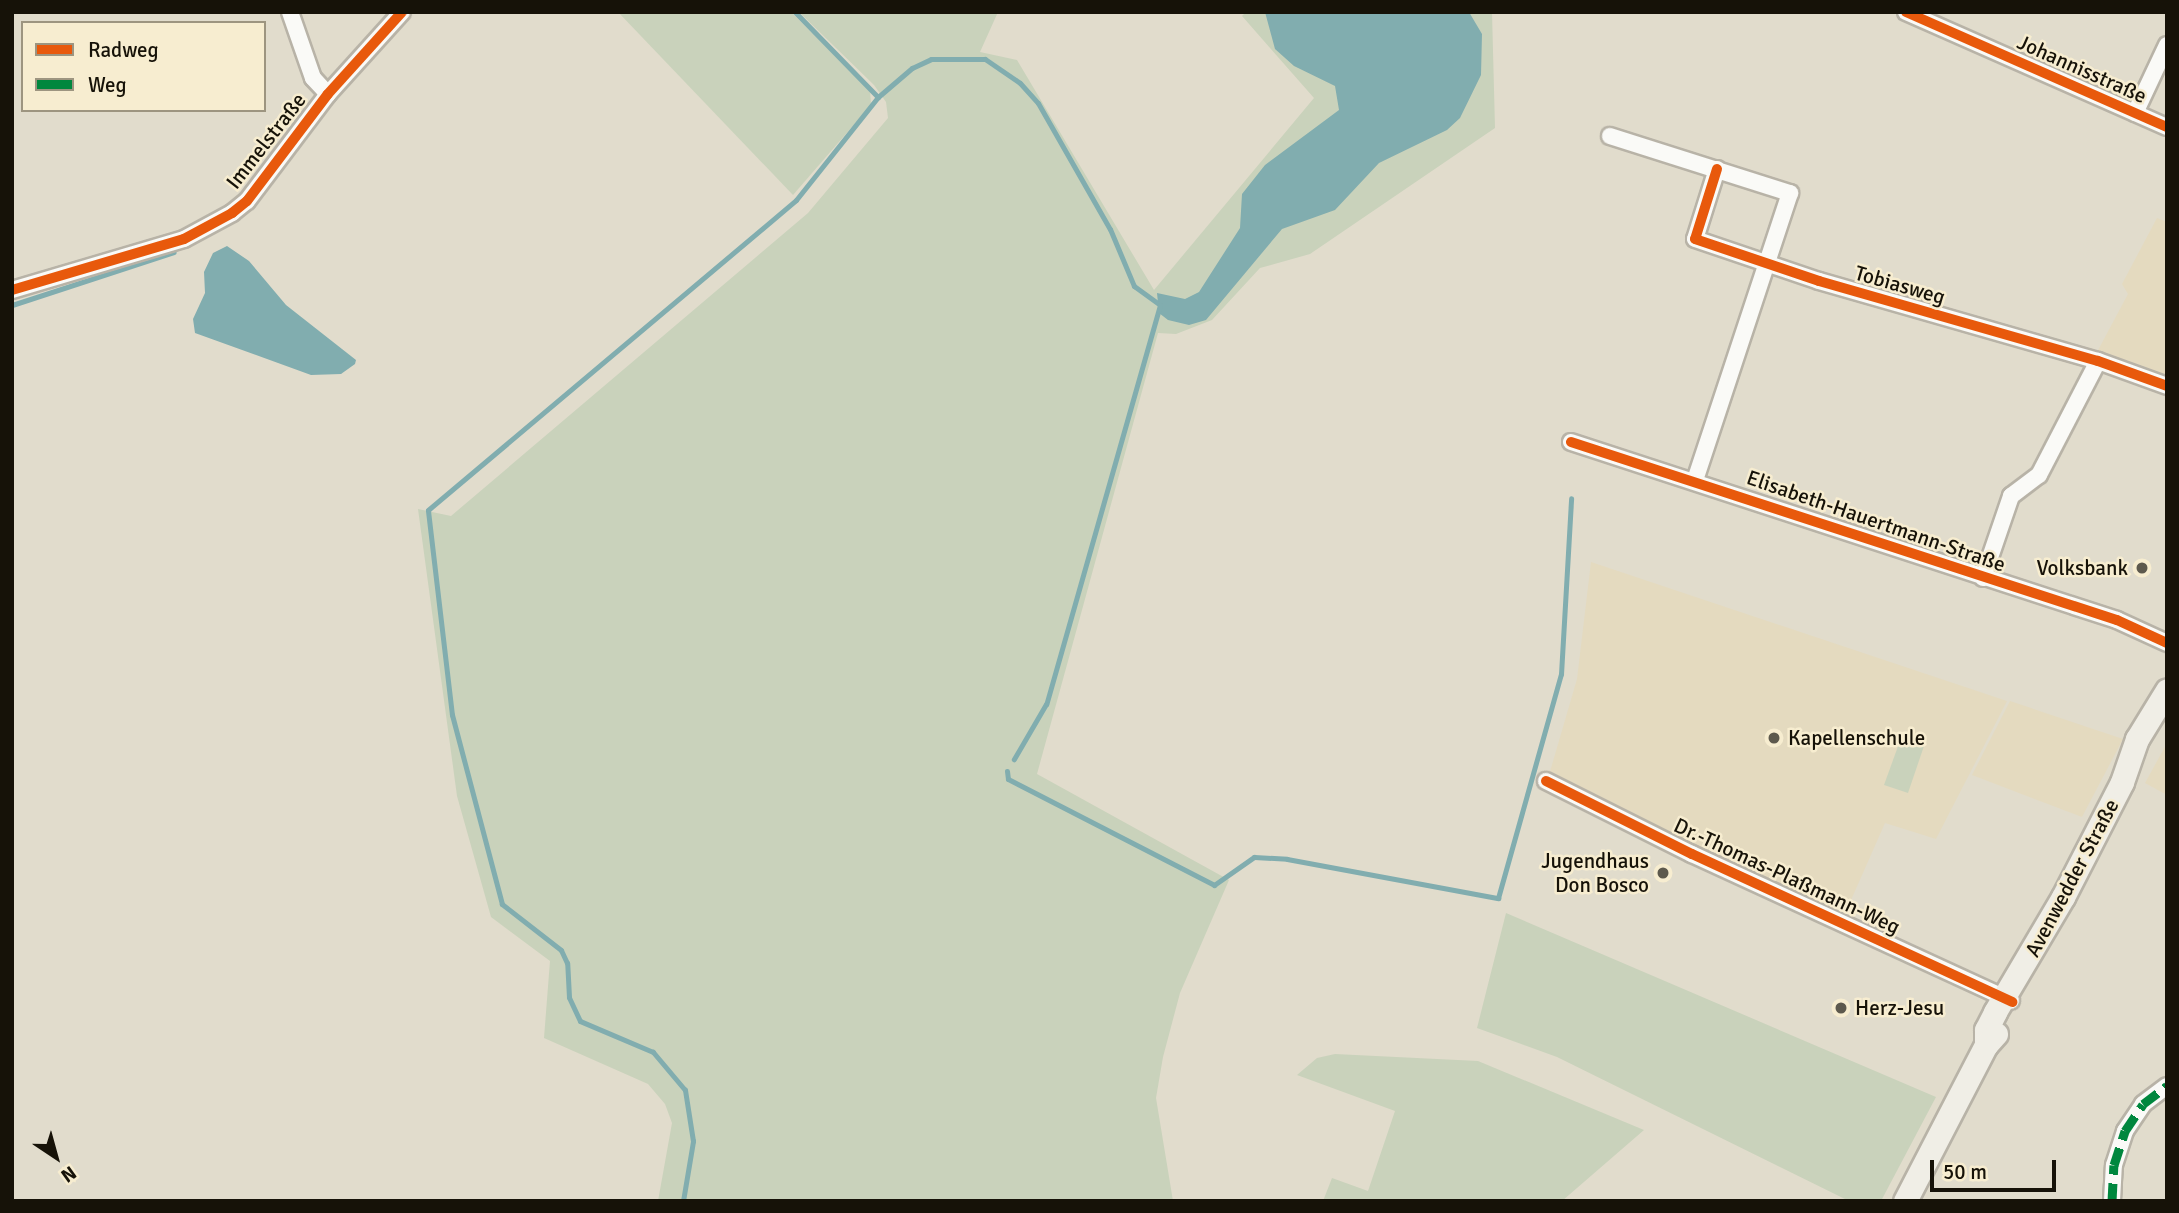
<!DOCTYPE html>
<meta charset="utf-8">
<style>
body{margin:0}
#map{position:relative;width:2179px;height:1213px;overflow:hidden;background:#e1dccc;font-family:Signika,sans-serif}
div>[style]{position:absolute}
.built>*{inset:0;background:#e4dabf}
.green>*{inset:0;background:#c9d2bb}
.water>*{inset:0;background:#81adaf}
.stream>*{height:5px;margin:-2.5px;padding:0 2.5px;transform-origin:2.5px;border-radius:2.5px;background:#81adaf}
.roads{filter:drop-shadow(2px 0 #b8b3a7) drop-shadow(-2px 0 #b8b3a7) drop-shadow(0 2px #b8b3a7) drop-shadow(0 -2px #b8b3a7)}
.minor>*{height:16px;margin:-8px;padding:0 8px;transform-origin:8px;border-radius:8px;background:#fafaf7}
.secondary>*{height:23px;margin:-11.5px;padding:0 11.5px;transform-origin:11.5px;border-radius:11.5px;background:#f0eee6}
.quiet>*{height:9px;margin-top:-4.5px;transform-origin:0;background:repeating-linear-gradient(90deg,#00873e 0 18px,transparent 0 27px)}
.cycleway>*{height:10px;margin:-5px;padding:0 5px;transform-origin:5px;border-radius:5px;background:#e8590c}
.dots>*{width:19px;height:19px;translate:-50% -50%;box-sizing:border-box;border:4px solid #f7edd0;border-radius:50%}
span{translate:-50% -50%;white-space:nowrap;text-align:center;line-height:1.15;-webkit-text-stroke:5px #f7edd0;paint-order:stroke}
.street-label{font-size:21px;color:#161208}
.poi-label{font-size:21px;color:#161208}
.right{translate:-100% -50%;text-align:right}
.left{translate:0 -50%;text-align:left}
.frame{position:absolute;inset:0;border:14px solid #161208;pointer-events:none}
.legend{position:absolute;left:21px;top:21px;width:245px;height:91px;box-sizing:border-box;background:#f7edd0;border:2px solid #9d9580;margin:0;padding:9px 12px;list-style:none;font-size:21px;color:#161208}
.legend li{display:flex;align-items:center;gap:14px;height:35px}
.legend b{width:35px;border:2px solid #9d9580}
.north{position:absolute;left:21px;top:1122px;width:70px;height:70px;-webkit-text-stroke:5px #f7edd0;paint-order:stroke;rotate:144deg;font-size:19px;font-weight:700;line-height:28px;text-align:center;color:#161208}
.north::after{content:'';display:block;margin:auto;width:24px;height:32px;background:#161208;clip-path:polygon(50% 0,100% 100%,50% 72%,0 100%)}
.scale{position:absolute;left:1930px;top:1160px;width:126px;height:32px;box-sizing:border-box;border:4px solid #161208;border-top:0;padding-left:9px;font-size:21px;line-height:24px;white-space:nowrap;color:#161208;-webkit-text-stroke:5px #f7edd0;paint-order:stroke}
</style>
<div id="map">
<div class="built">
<div style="clip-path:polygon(2157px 218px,2167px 222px,2167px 378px,2096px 354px,2128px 294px,2122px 284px)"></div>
<div style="clip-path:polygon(1591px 562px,2007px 701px,1936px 839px,1885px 823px,1844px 916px,1693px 851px,1549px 775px,1577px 679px)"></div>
<div style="clip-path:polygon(2010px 701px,2123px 739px,2082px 817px,1972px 775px)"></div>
<div style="clip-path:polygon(2167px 743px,2167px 795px,2145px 783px)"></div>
</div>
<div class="green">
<div style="clip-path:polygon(618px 12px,791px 12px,870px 90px,871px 105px,793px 195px)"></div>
<div style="clip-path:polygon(799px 12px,998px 12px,980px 52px,1017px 60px,1154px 290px,1314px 98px,1242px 16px,1246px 12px,1492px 12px,1495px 128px,1310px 254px,1260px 268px,1212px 320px,1176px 334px,1158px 333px,1037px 774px,1229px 880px,1180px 993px,1163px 1057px,1156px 1098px,1173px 1201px,658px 1201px,672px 1123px,665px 1104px,648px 1084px,544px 1038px,550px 961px,491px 917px,457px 796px,418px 509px,451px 516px,808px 213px,888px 118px,886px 102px,874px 85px)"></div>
<div style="clip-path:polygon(1901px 738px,1924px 746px,1908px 793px,1884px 785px)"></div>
<div style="clip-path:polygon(1506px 913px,1936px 1097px,1881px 1201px,1849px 1201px,1557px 1057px,1477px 1028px)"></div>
<div style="clip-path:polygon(1335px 1054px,1478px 1061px,1644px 1130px,1562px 1201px,1323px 1201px,1332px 1178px,1368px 1191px,1395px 1111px,1297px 1075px,1317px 1058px)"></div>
</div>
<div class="water">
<div style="clip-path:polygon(1265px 12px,1469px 12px,1482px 34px,1481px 75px,1460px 118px,1447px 130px,1379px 163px,1335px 210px,1282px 229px,1206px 320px,1189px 325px,1168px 320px,1159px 313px,1157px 293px,1185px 299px,1199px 292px,1240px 228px,1242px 194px,1265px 165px,1339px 110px,1335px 86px,1294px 66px,1275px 49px)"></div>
<div style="clip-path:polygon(227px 246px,249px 261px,286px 305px,356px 360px,355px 364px,341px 374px,311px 375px,195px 333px,193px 319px,205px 293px,204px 272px,213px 253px)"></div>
</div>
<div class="stream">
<div style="left:795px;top:12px;width:119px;rotate:45.7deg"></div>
<div style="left:12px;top:305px;width:170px;rotate:-18.1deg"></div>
<div style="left:1007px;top:771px;width:8px;rotate:83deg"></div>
<div style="left:1008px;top:779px;width:232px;rotate:27.2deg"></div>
<div style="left:1214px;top:885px;width:49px;rotate:-35deg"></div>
<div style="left:1254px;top:857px;width:33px;rotate:3deg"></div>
<div style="left:1287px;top:859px;width:215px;rotate:10.5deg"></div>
<div style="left:1498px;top:898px;width:233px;rotate:-74.3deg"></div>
<div style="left:1561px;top:674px;width:176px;rotate:-86.7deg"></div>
<div style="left:683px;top:1201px;width:61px;rotate:-80.5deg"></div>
<div style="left:693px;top:1141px;width:52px;rotate:-98.9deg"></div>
<div style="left:685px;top:1090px;width:50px;rotate:-130.1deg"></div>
<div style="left:653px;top:1052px;width:79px;rotate:-157deg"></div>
<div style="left:580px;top:1021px;width:26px;rotate:-115deg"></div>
<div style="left:569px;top:997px;width:34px;rotate:-93deg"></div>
<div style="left:567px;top:963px;width:14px;rotate:-115deg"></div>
<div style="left:561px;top:950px;width:75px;rotate:-142.1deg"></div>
<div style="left:502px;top:904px;width:196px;rotate:-104.8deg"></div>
<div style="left:452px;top:715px;width:206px;rotate:-96.7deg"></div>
<div style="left:428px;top:510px;width:481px;rotate:-40.1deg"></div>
<div style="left:796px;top:200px;width:132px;rotate:-51.5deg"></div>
<div style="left:878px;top:97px;width:45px;rotate:-40.5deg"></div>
<div style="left:912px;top:68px;width:21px;rotate:-25deg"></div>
<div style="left:931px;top:59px;width:54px"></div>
<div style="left:985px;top:59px;width:42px;rotate:34.4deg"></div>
<div style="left:1020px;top:83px;width:27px;rotate:48deg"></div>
<div style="left:1038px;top:103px;width:145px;rotate:60.3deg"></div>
<div style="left:1110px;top:229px;width:62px;rotate:67.2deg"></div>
<div style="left:1134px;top:286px;width:32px;rotate:36deg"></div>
<div style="left:1160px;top:305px;width:415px;rotate:105.9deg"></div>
<div style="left:1046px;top:704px;width:64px;rotate:120.2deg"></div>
</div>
<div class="roads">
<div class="minor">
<div style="left:290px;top:12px;width:70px;rotate:70.8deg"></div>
<div style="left:313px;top:78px;width:22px;rotate:47deg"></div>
<div style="left:1906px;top:12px;width:285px;rotate:23.8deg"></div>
<div style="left:2135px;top:113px;width:75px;rotate:-64.8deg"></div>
<div style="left:1610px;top:136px;width:189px;rotate:17.6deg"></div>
<div style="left:1790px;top:193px;width:302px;rotate:108.3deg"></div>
<div style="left:1717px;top:169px;width:73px;rotate:107.4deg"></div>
<div style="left:1695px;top:239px;width:131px;rotate:18.7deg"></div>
<div style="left:1819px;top:281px;width:290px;rotate:16deg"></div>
<div style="left:2098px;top:361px;width:73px;rotate:19.9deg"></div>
<div style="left:12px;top:290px;width:179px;rotate:-16.5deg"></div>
<div style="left:184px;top:239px;width:55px;rotate:-28.4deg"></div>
<div style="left:232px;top:213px;width:19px;rotate:-39deg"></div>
<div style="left:247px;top:201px;width:134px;rotate:-52.9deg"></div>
<div style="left:328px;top:94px;width:110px;rotate:-47.9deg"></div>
<div style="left:1571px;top:442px;width:574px;rotate:18.06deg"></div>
<div style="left:2117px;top:620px;width:55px;rotate:24.7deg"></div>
<div style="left:1983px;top:578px;width:87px;rotate:-71.1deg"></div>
<div style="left:2011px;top:496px;width:35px;rotate:-37deg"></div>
<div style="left:2039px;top:475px;width:128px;rotate:-62.6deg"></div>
<div style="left:1546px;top:781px;width:163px;rotate:26.6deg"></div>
<div style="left:1692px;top:854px;width:351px;rotate:24.7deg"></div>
<div style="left:2112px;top:1201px;width:36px;rotate:-87deg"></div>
<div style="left:2114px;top:1165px;width:36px;rotate:-72deg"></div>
<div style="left:2125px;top:1131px;width:32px;rotate:-56deg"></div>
<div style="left:2143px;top:1104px;width:30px;rotate:-37deg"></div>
</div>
<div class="secondary">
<div style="left:1986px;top:1045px;width:15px;rotate:-90deg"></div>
<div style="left:1986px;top:1030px;width:20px;rotate:-63deg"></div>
<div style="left:1995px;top:1012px;width:134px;rotate:-59.4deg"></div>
<div style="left:2063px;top:897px;width:129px;rotate:-62.8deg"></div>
<div style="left:2122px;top:782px;width:46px;rotate:-70.8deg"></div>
<div style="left:2137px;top:739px;width:57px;rotate:-58.5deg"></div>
<div style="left:1905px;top:1201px;width:176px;rotate:-62.6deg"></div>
<div style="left:1986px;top:1045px;width:15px;rotate:-48deg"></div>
</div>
</div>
<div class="quiet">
<div style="left:2112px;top:1201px;width:36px;rotate:-87deg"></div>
<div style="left:2114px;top:1165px;width:36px;rotate:-72deg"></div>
<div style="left:2125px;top:1131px;width:32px;rotate:-56deg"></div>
<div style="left:2143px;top:1104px;width:30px;rotate:-37deg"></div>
</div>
<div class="cycleway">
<div style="left:1906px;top:12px;width:285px;rotate:23.8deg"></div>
<div style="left:1717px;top:169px;width:73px;rotate:107.4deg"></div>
<div style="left:1695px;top:239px;width:131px;rotate:18.7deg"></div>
<div style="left:1819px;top:281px;width:290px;rotate:16deg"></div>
<div style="left:2098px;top:361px;width:73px;rotate:19.9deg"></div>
<div style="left:12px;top:290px;width:179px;rotate:-16.5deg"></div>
<div style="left:184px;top:239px;width:55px;rotate:-28.4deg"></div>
<div style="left:232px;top:213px;width:19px;rotate:-39deg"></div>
<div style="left:247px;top:201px;width:134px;rotate:-52.9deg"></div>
<div style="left:328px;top:94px;width:110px;rotate:-47.9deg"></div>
<div style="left:1571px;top:442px;width:574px;rotate:18.06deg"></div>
<div style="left:2117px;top:620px;width:55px;rotate:24.7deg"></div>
<div style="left:1546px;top:781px;width:163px;rotate:26.6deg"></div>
<div style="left:1692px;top:854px;width:353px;rotate:24.8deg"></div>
</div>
<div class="dots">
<div style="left:2142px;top:568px;background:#5d594d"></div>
<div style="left:1774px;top:738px;background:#5d594d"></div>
<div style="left:1663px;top:873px;background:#5d594d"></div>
<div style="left:1841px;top:1008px;background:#5d594d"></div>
</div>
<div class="street-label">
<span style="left:2082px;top:69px;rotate:24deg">Johannisstraße</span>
<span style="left:266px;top:141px;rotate:-52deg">Immelstraße</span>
<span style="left:1900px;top:285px;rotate:16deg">Tobiasweg</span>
<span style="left:1876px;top:521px;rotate:19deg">Elisabeth-Hauertmann-Straße</span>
<span style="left:1787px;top:876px;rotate:25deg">Dr.-Thomas-Plaßmann-Weg</span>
<span style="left:2072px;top:878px;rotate:-62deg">Avenwedder Straße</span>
</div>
<div class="poi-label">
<span class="right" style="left:2128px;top:568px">Volksbank</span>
<span class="left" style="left:1788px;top:738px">Kapellenschule</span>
<span class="right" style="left:1649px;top:873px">Jugendhaus<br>Don Bosco</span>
<span class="left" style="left:1855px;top:1008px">Herz-Jesu</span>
</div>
<div class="frame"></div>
<ul class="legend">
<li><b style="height:9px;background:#e8590c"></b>Radweg</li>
<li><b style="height:9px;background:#00873e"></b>Weg</li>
</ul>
<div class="north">N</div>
<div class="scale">50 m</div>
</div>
